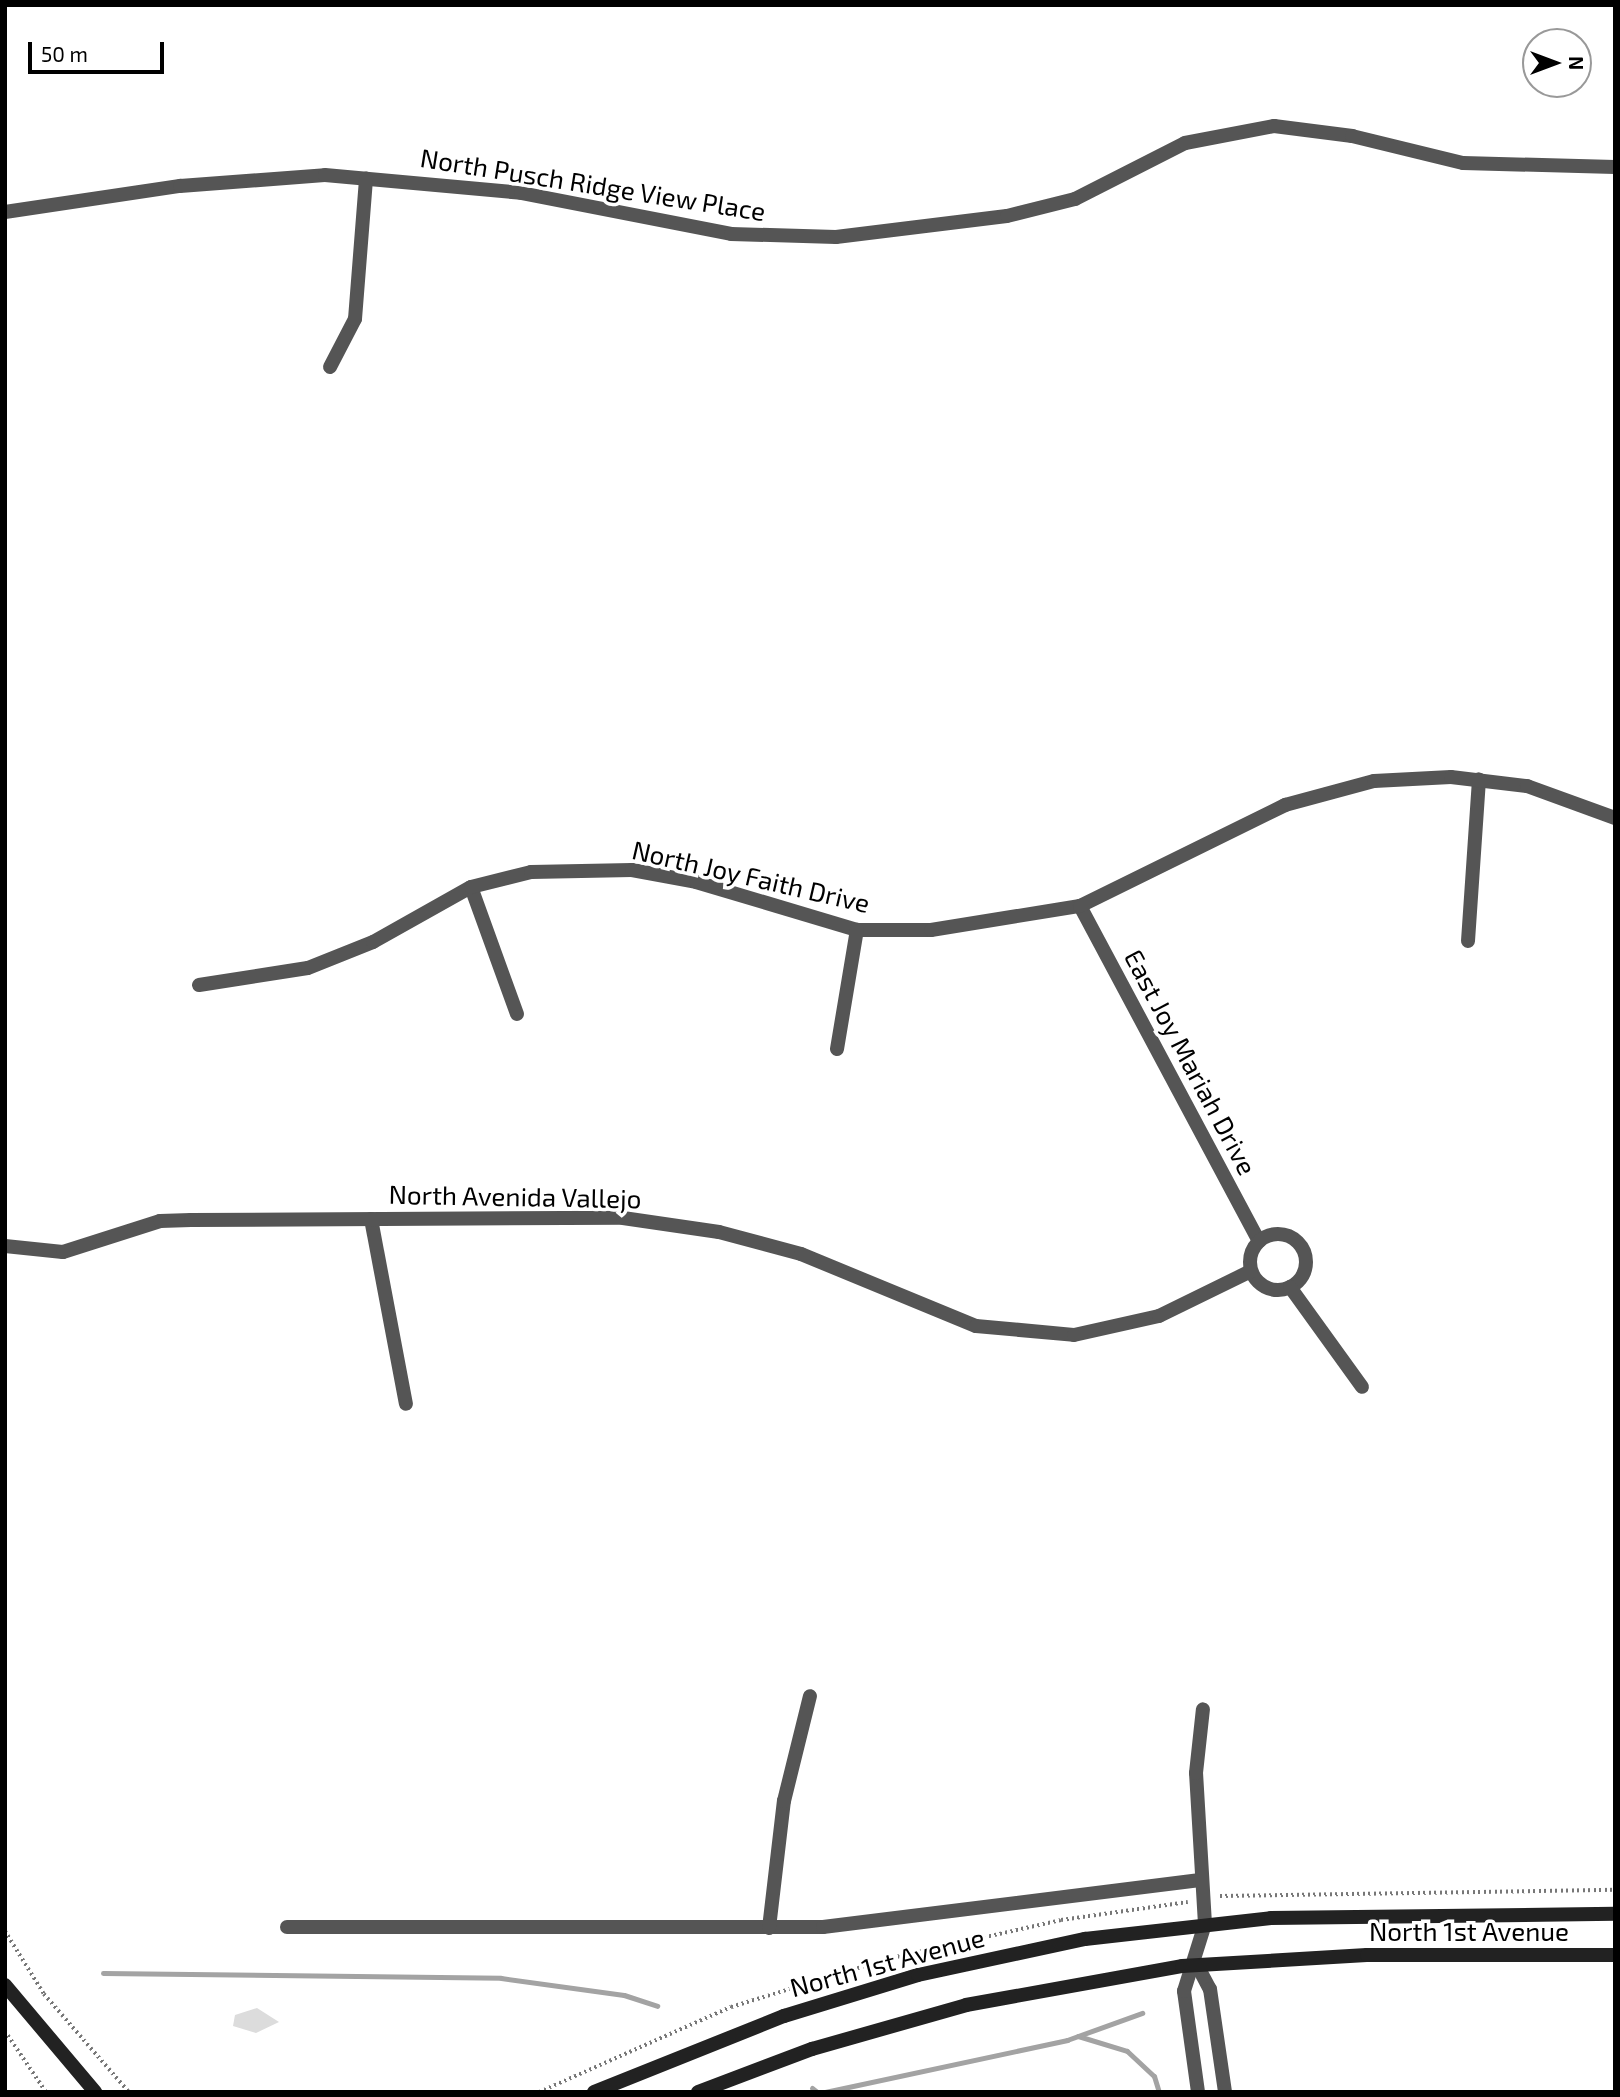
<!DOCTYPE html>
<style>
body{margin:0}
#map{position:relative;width:1620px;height:2097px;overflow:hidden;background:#fff;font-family:"Exo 2",sans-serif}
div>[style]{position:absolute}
.green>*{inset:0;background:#dcdcdc}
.stream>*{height:5px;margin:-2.5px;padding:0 2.5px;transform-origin:2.5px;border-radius:2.5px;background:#a3a3a3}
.path>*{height:3.5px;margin-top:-1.75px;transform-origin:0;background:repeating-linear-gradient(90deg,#777 0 2px,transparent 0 5.5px)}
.street>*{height:14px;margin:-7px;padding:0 7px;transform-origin:7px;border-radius:7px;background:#555}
.street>.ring{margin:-7px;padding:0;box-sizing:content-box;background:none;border:14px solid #555;border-radius:50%}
.secondary>*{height:14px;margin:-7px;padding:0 7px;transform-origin:7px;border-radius:7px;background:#222}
span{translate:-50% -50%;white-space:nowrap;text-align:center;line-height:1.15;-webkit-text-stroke:7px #fff;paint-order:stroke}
.street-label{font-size:26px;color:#000}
.frame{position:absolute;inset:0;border:7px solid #000;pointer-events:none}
.north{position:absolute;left:1522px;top:28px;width:70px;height:70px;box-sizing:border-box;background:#fff;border:2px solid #999;border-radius:50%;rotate:90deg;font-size:19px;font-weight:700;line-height:28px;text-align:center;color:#000}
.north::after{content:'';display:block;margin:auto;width:24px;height:32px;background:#000;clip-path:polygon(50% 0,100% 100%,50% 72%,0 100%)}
.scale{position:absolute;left:28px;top:42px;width:136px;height:32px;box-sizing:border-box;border:4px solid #000;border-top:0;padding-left:9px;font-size:21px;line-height:24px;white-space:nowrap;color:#000;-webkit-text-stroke:5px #fff;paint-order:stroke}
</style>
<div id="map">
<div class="green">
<div style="clip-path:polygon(257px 2008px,279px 2022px,256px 2033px,233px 2026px,235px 2015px)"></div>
</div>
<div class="stream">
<div style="left:103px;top:1973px;width:398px;rotate:0.7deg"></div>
<div style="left:501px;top:1978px;width:124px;rotate:7.9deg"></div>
<div style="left:624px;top:1995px;width:35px;rotate:18deg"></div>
<div style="left:1078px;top:2036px;width:51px;rotate:17deg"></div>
<div style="left:1127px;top:2051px;width:37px;rotate:43deg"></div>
<div style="left:1154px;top:2076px;width:17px;rotate:73deg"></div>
<div style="left:812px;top:2088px;width:6px;rotate:39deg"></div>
<div style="left:825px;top:2092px;width:248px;rotate:-12.1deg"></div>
<div style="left:1067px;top:2040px;width:80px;rotate:-19.8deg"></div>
</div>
<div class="path">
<div style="left:1220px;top:1896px;width:395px;rotate:-0.9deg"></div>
<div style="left:5px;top:1931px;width:74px;rotate:58.2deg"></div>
<div style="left:44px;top:1994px;width:130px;rotate:49.1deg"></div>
<div style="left:5px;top:2031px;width:73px;rotate:56.1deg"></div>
<div style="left:539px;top:2092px;width:210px;rotate:-23.9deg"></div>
<div style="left:731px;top:2007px;width:163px;rotate:-17.1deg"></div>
<div style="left:887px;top:1959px;width:178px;rotate:-12.6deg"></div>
<div style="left:1061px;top:1920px;width:128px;rotate:-8.1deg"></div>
</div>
<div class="street">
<div style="left:5px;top:212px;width:177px;rotate:-8.5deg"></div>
<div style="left:180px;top:186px;width:145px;rotate:-4.3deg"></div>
<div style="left:325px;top:175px;width:197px;rotate:5.2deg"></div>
<div style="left:521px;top:193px;width:214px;rotate:11deg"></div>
<div style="left:731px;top:234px;width:105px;rotate:1.6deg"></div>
<div style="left:836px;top:237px;width:172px;rotate:-7deg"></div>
<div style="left:1007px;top:216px;width:70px;rotate:-14deg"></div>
<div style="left:1075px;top:199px;width:123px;rotate:-27deg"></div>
<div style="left:1185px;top:143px;width:91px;rotate:-10.8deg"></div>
<div style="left:1274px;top:126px;width:79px;rotate:7.3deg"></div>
<div style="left:1352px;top:136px;width:114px;rotate:13.7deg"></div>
<div style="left:1463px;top:163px;width:152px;rotate:1.5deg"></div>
<div style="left:330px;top:367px;width:54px;rotate:-62.5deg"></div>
<div style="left:355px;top:319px;width:141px;rotate:-85.5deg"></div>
<div style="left:471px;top:887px;width:135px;rotate:70.1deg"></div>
<div style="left:1080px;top:906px;width:380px;rotate:61.9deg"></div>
<div style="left:1468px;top:941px;width:162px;rotate:-86.1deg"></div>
<div style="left:199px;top:985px;width:110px;rotate:-8.9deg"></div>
<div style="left:308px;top:968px;width:70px;rotate:-21.8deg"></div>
<div style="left:373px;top:942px;width:112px;rotate:-29.3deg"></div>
<div style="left:471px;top:887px;width:62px;rotate:-14deg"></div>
<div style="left:531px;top:872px;width:101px;rotate:-1.1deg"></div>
<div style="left:632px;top:870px;width:65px;rotate:10.6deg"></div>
<div style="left:696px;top:882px;width:168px;rotate:16.6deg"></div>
<div style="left:857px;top:930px;width:74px"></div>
<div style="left:931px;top:930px;width:151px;rotate:-9.2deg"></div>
<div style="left:1080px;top:906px;width:229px;rotate:-26.2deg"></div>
<div style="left:1285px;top:805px;width:92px;rotate:-15.1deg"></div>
<div style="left:1374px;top:781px;width:77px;rotate:-3deg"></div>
<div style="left:1451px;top:777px;width:77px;rotate:6.8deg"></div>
<div style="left:1527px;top:786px;width:94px;rotate:20deg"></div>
<div style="left:837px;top:1049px;width:121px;rotate:-80.5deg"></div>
<div style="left:371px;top:1219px;width:188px;rotate:79.3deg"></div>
<div class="ring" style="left:1250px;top:1234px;width:42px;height:42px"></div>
<div style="left:5px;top:1246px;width:58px;rotate:5.9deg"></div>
<div style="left:63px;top:1252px;width:102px;rotate:-17.7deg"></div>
<div style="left:160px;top:1221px;width:31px;rotate:-2deg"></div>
<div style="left:191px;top:1220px;width:432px;rotate:-0.3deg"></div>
<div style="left:623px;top:1218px;width:97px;rotate:8.3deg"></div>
<div style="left:719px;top:1232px;width:85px;rotate:15deg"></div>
<div style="left:801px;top:1254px;width:189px;rotate:22.4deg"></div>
<div style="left:976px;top:1326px;width:98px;rotate:5.2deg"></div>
<div style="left:1074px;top:1335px;width:87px;rotate:-12.6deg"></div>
<div style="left:1159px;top:1316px;width:102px;rotate:-26.1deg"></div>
<div style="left:1290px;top:1287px;width:123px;rotate:54.2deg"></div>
<div style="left:287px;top:1927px;width:536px"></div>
<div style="left:823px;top:1927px;width:380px;rotate:-7.1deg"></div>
<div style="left:769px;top:1928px;width:128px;rotate:-83.3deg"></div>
<div style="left:784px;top:1801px;width:108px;rotate:-76.1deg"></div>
<div style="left:1197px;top:1965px;width:27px;rotate:62deg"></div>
<div style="left:1210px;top:1989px;width:104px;rotate:81.7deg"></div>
<div style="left:1198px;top:2092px;width:102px;rotate:-97.9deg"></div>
<div style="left:1184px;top:1991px;width:70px;rotate:-72.6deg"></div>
<div style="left:1205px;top:1924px;width:151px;rotate:-93.4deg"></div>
<div style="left:1196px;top:1773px;width:64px;rotate:-83.8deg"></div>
</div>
<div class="secondary">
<div style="left:5px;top:1985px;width:140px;rotate:49.9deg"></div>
<div style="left:594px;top:2092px;width:205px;rotate:-21.8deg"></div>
<div style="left:784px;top:2016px;width:140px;rotate:-17deg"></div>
<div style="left:918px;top:1975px;width:171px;rotate:-12.2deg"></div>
<div style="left:1085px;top:1939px;width:187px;rotate:-6.4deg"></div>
<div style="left:1271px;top:1918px;width:344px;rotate:-0.7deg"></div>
<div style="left:698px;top:2092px;width:122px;rotate:-20.7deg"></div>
<div style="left:812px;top:2049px;width:160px;rotate:-15.9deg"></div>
<div style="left:966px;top:2005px;width:219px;rotate:-10.2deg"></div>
<div style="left:1182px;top:1966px;width:185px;rotate:-3.4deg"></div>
<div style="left:1367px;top:1955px;width:248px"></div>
</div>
<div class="street-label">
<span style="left:593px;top:184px;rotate:9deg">North Pusch Ridge View Place</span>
<span style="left:751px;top:876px;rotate:13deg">North Joy Faith Drive</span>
<span style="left:1191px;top:1062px;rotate:62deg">East Joy Mariah Drive</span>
<span style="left:515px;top:1196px;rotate:1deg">North Avenida Vallejo</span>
<span style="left:1469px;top:1931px">North 1st Avenue</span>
<span style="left:887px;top:1962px;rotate:-15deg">North 1st Avenue</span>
</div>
<div class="frame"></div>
<div class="north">N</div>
<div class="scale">50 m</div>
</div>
